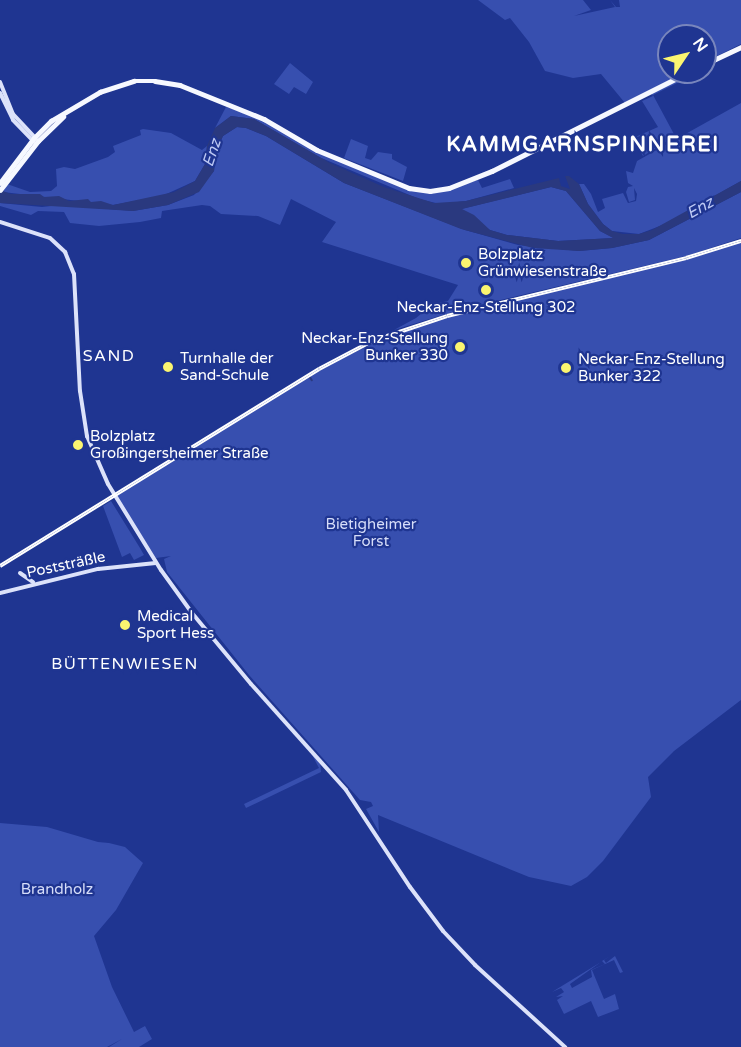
<!DOCTYPE html>
<meta charset="utf-8">
<style>
body{margin:0}
#map{position:relative;width:741px;height:1047px;overflow:hidden;background:#1f3591;font-family:"Varela Round",sans-serif}
div>[style]{position:absolute}
.green>*{inset:0;background:#374faf}
.water>*{inset:0;background:#2a397f}
.stream>*{height:1.5px;margin:-0.75px;padding:0 0.75px;transform-origin:0.75px;border-radius:0.75px;background:#2a397f}
.secondary>*{height:4px;margin:-2px;padding:0 2px;transform-origin:2px;border-radius:2px;background:#dce2fa}
.primary>*{height:4.5px;margin:-2.25px;padding:0 2.25px;transform-origin:2.25px;border-radius:2.25px;background:#f6f8ff}
.rail>*{height:4px;margin-top:-2px;transform-origin:0;background:repeating-linear-gradient(90deg,#1f3591 0 4.5px,#fff 0 9px);box-sizing:border-box;border-block:2px solid #fff}
.dots>*{width:16px;height:16px;translate:-50% -50%;box-sizing:border-box;border:3px solid #1f3591;border-radius:50%}
span{translate:-50% -50%;white-space:nowrap;text-align:center;line-height:1.15;-webkit-text-stroke:4.5px #1f3591;paint-order:stroke}
.poi-label{font-size:15px;color:#fff}
.left{translate:0 -50%;text-align:left}
.right{translate:-100% -50%;text-align:right}
.park-label{font-size:15px;color:#d6ddf9}
.street-label{font-size:15px;color:#fff}
.water-label{font-size:16px;color:#bcc8f4;font-style:italic}
.neighbourhood-label{font-size:16px;color:#fff;letter-spacing:1.5px}
.district-label{font-size:21px;color:#fff;font-weight:700;letter-spacing:1.5px}
.north{position:absolute;left:657px;top:24px;width:60px;height:60px;box-sizing:border-box;background:#1f3591;border:2px solid #7986bd;border-radius:50%;rotate:55deg;font-size:16px;font-weight:700;line-height:24px;text-align:center;color:#fff}
.north::after{content:'';display:block;margin:auto;width:21px;height:27px;background:#fbf570;clip-path:polygon(50% 0,100% 100%,50% 72%,0 100%)}
</style>
<div id="map">
<div class="green">
<div style="clip-path:polygon(478px 0,583px 0,591px 10px,574px 16px,615px 7px,610px 0,616px 7px,620px 7px,619px 0,741px 0,741px 44px,705px 62px,705px 36px,669px 36px,669px 72px,686px 72px,625px 103px,601px 74px,573px 78px,545px 71px,529px 42px,510px 18px,505px 20px)"></div>
<div style="clip-path:polygon(290px 63px,313px 82px,306px 94px,294px 87px,289px 94px,274px 84px)"></div>
<div style="clip-path:polygon(694px 72px,699px 72px,653px 95px,675px 136px,643px 156px,636px 144px,643px 140px,641px 136px,633px 138px,658px 127px,642px 101px,653px 96px,651px 93px)"></div>
<div style="clip-path:polygon(741px 103px,741px 181px,665px 224px,639px 234px,612px 231px,603px 224px,588px 204px,579px 184px,584px 184px,591px 194px,598px 212px,605px 208px,602px 199px,623px 193px,628px 203px,636px 201px,637px 194px,634px 188px,635px 200px,629px 202px,626px 192px,628px 187px,633px 186px,628px 183px,626px 171px,633px 173px,637px 161px)"></div>
<div style="clip-path:polygon(226px 107px,258px 117px,329px 156px,416px 191px,438px 192px,478px 180px,482px 188px,510px 179px,514px 188px,466px 201px,440px 204px,419px 199px,319px 157px,254px 119px,231px 116px,215px 128px)"></div>
<div style="clip-path:polygon(237px 127px,246px 128px,266px 136px,344px 183px,465px 230px,518px 245px,579px 251px,612px 248px,649px 240px,741px 192px,741px 238px,686px 256px,459px 310px,394px 330px,416px 318px,433px 304px,448px 301px,458px 285px,322px 242px,336px 222px,291px 199px,280px 225px,258px 216px,221px 214px,210px 206px,202px 205px,162px 211px,161px 218px,140px 222px,99px 226px,70px 223px,64px 212px,38px 211px,31px 215px,0 206px,0 203px,42px 207px,60px 205px,133px 211px,168px 205px,194px 195px,214px 171px,216px 151px,223px 136px)"></div>
<div style="clip-path:polygon(143px 129px,171px 133px,202px 150px,207px 146px,205px 164px,195px 181px,162px 196px,113px 205px,3px 192px,7px 184px,30px 192px,51px 191px,57px 186px,56px 169px,64px 167px,75px 169px,108px 157px,115px 152px,113px 146px,141px 135px,140px 130px)"></div>
<div style="clip-path:polygon(351px 139px,368px 146px,365px 158px,371px 160px,378px 152px,392px 154px,392px 159px,407px 167px,403px 181px,344px 158px)"></div>
<div style="clip-path:polygon(551px 187px,566px 191px,600px 231px,614px 238px,558px 241px,507px 235px,490px 230px,461px 209px)"></div>
<div style="clip-path:polygon(741px 242px,741px 700px,674px 751px,648px 777px,651px 797px,603px 861px,587px 877px,571px 886px,529px 877px,378px 815px,379px 832px,366px 809px,373px 806px,371px 802px,360px 800px,249px 675px,167px 572px,164px 559px,171px 556px,156px 558px,116px 496px,319px 370px,384px 338px,447px 317px,687px 259px)"></div>
<div style="clip-path:polygon(111px 501px,140px 548px,144px 555px,134px 560px,130px 553px,122px 557px,103px 506px)"></div>
<div style="clip-path:polygon(310px 751px,320px 762px,321px 772px,246px 808px,244px 804px,319px 768px)"></div>
<div style="clip-path:polygon(0 823px,47px 827px,98px 842px,109px 843px,125px 847px,143px 863px,116px 910px,94px 936px,112px 987px,134px 1032px,145px 1026px,152px 1039px,139px 1047px,109px 1047px,122px 1039px,107px 1047px,0 1047px)"></div>
<div style="clip-path:polygon(610px 956px,604px 960px,606px 963px,615px 956px,623px 972px,620px 973px,614px 960px,592px 970px,604px 999px,615px 994px,619px 1009px,598px 1017px,591px 1001px,564px 1014px,557px 1000px,563px 996px,556px 997px,564px 992px,561px 988px,552px 992px,601px 962px,570px 984px,572px 988px,592px 977px,591px 970px,605px 964px,602px 961px)"></div>
</div>
<div class="water">
<div style="clip-path:polygon(evenodd,231px 116px,254px 119px,330px 163px,384px 187px,434px 203px,466px 201px,559px 178px,561px 186px,570px 189px,565px 176px,569px 176px,579px 184px,588px 204px,603px 224px,612px 231px,623px 234px,639px 234px,652px 230px,741px 181px,741px 192px,649px 240px,612px 248px,579px 251px,533px 248px,461px 229px,344px 183px,266px 136px,246px 128px,237px 127px,223px 136px,216px 151px,214px 171px,199px 192px,168px 205px,133px 211px,0 203px,0 190px,11px 194px,40px 194px,44px 197px,59px 196px,69px 201px,88px 199px,91px 202px,101px 201px,113px 205px,174px 192px,195px 181px,205px 164px,207px 146px,215px 128px,231px 116px,551px 187px,566px 191px,600px 231px,613px 238px,558px 241px,507px 235px,490px 230px,474px 215px,462px 209px,551px 187px)"></div>
</div>
<div class="stream">
<div style="left:309px;top:375px;width:6px;rotate:59deg"></div>
</div>
<div class="secondary">
<div style="left:0;top:82px;width:35px;rotate:68deg"></div>
<div style="left:13px;top:114px;width:33px;rotate:47deg"></div>
<div style="left:0;top:93px;width:30px;rotate:64deg"></div>
<div style="left:13px;top:120px;width:30px;rotate:46deg"></div>
<div style="left:0;top:222px;width:52px;rotate:17.7deg"></div>
<div style="left:50px;top:238px;width:21px;rotate:43deg"></div>
<div style="left:65px;top:252px;width:24px;rotate:68deg"></div>
<div style="left:74px;top:274px;width:117px;rotate:87.1deg"></div>
<div style="left:80px;top:391px;width:46px;rotate:81.2deg"></div>
<div style="left:87px;top:436px;width:52px;rotate:66.4deg"></div>
<div style="left:108px;top:484px;width:101px;rotate:58.4deg"></div>
<div style="left:161px;top:570px;width:53px;rotate:54.2deg"></div>
<div style="left:192px;top:613px;width:92px;rotate:50.3deg"></div>
<div style="left:251px;top:684px;width:142px;rotate:48.1deg"></div>
<div style="left:346px;top:790px;width:116px;rotate:56.6deg"></div>
<div style="left:410px;top:887px;width:55px;rotate:53.1deg"></div>
<div style="left:443px;top:931px;width:47px;rotate:46.7deg"></div>
<div style="left:475px;top:965px;width:122px;rotate:42.3deg"></div>
<div style="left:20px;top:573px;width:16px;rotate:35deg"></div>
<div style="left:0;top:593px;width:101px;rotate:-13.8deg"></div>
<div style="left:98px;top:569px;width:58px;rotate:-5.9deg"></div>
</div>
<div class="primary">
<div style="left:705px;top:64px;width:40px;rotate:-25deg"></div>
<div style="left:0;top:183px;width:56px;rotate:-52.9deg"></div>
<div style="left:34px;top:138px;width:24px;rotate:-45deg"></div>
<div style="left:51px;top:121px;width:57px;rotate:-30.6deg"></div>
<div style="left:100px;top:92px;width:36px;rotate:-18deg"></div>
<div style="left:134px;top:81px;width:21px"></div>
<div style="left:155px;top:81px;width:25px;rotate:9deg"></div>
<div style="left:180px;top:85px;width:91px;rotate:22deg"></div>
<div style="left:264px;top:119px;width:61px;rotate:30.3deg"></div>
<div style="left:317px;top:150px;width:100px;rotate:22.4deg"></div>
<div style="left:409px;top:188px;width:21px;rotate:8deg"></div>
<div style="left:430px;top:191px;width:19px;rotate:-9deg"></div>
<div style="left:449px;top:188px;width:46px;rotate:-21.6deg"></div>
<div style="left:492px;top:171px;width:220px;rotate:-26.7deg"></div>
<div style="left:0;top:190px;width:62px;rotate:-52.2deg"></div>
<div style="left:38px;top:141px;width:35px;rotate:-44deg"></div>
</div>
<div class="rail">
<div style="left:0;top:566px;width:375px;rotate:-31.7deg"></div>
<div style="left:319px;top:369px;width:60px;rotate:-27.8deg"></div>
<div style="left:372px;top:341px;width:79px;rotate:-18.4deg"></div>
<div style="left:447px;top:316px;width:246px;rotate:-13.6deg"></div>
<div style="left:686px;top:258px;width:58px;rotate:-17.2deg"></div>
</div>
<div class="dots">
<div style="left:466px;top:263px;background:#fbf570"></div>
<div style="left:486px;top:290px;background:#fbf570"></div>
<div style="left:460px;top:347px;background:#fbf570"></div>
<div style="left:168px;top:367px;background:#fbf570"></div>
<div style="left:566px;top:368px;background:#fbf570"></div>
<div style="left:78px;top:445px;background:#fbf570"></div>
<div style="left:125px;top:625px;background:#fbf570"></div>
</div>
<div class="poi-label">
<span class="left" style="left:478px;top:263px">Bolzplatz<br>Grünwiesenstraße</span>
<span style="left:486px;top:308px">Neckar-Enz-Stellung 302</span>
<span class="right" style="left:448px;top:347px">Neckar-Enz-Stellung<br>Bunker 330</span>
<span class="left" style="left:180px;top:367px">Turnhalle der<br>Sand-Schule</span>
<span class="left" style="left:578px;top:368px">Neckar-Enz-Stellung<br>Bunker 322</span>
<span class="left" style="left:90px;top:445px">Bolzplatz<br>Großingersheimer Straße</span>
<span class="left" style="left:137px;top:625px">Medical<br>Sport Hess</span>
</div>
<div class="park-label">
<span style="left:371px;top:533px">Bietigheimer<br>Forst</span>
<span style="left:57px;top:890px">Brandholz</span>
</div>
<div class="street-label">
<span style="left:66px;top:565px;rotate:-12deg">Poststräßle</span>
</div>
<div class="water-label">
<span style="left:212px;top:153px;rotate:-72deg">Enz</span>
<span style="left:700px;top:208px;rotate:-29deg">Enz</span>
</div>
<div class="neighbourhood-label">
<span style="left:109px;top:356px">SAND</span>
<span style="left:125px;top:664px">BÜTTENWIESEN</span>
</div>
<div class="district-label">
<span style="left:583px;top:145px">KAMMGARNSPINNEREI</span>
</div>
<div class="north">N</div>
</div>
